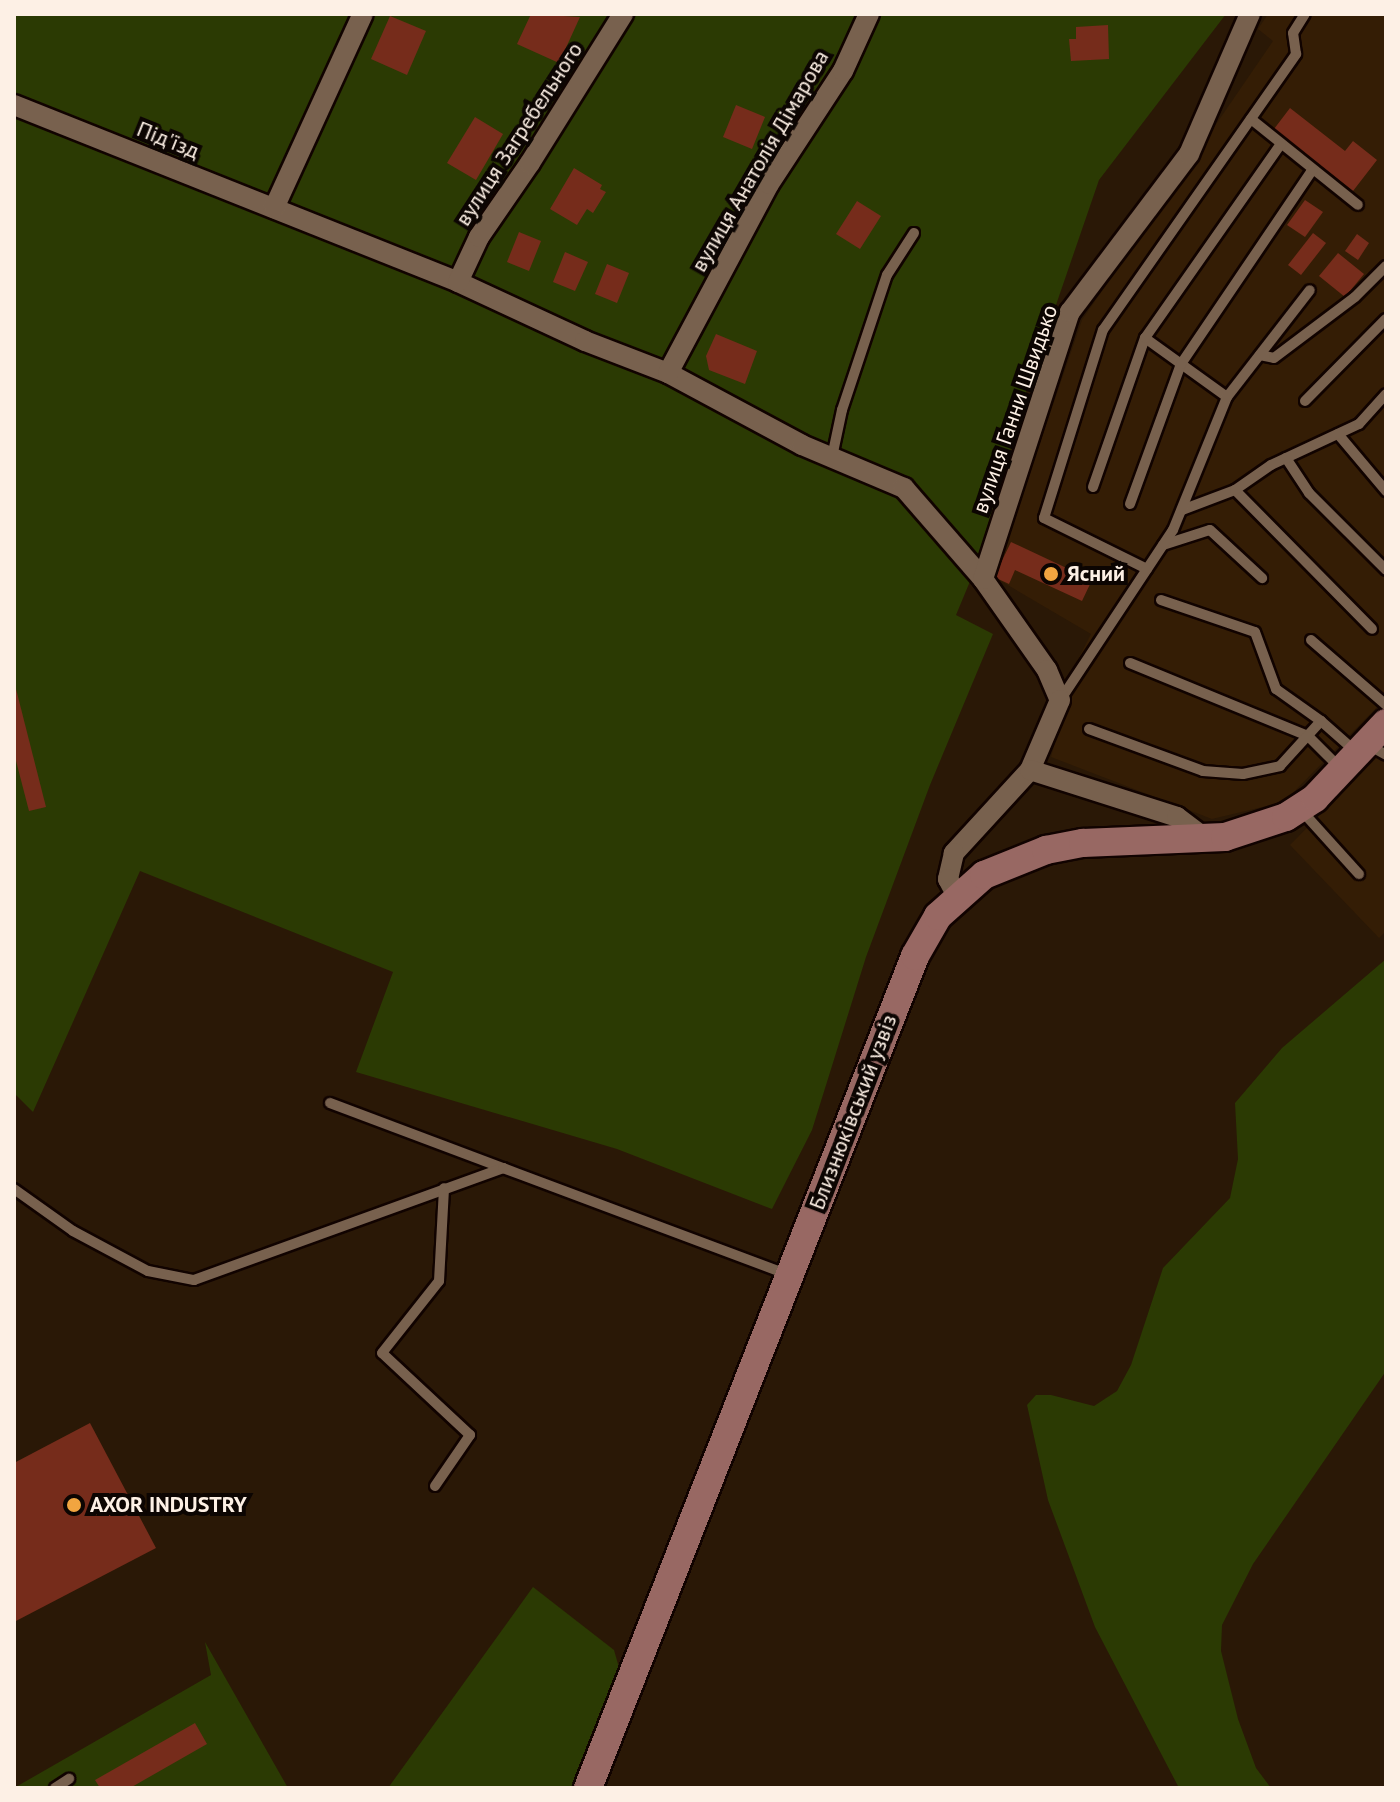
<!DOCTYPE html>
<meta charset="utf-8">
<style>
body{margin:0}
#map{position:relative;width:1400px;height:1802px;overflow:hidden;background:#2a1806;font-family:"PT Sans",sans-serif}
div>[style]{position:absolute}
.built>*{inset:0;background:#341d05}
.green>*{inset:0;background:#2b3a03}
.building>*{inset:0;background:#762c1b}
.roads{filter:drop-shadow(2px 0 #110300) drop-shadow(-2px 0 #110300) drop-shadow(0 2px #110300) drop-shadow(0 -2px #110300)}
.lane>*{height:10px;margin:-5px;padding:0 5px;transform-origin:5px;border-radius:5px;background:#78614e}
.street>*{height:20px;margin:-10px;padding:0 10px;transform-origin:10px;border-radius:10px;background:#78614e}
.secondary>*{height:28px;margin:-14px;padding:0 14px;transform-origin:14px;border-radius:14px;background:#986863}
.dots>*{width:22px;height:22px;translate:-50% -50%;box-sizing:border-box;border:4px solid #0c0502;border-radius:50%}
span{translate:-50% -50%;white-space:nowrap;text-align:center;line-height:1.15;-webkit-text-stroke:8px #0c0502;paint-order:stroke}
.street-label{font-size:22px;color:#fdf0e5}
.poi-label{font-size:22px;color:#fdf0e5;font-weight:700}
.left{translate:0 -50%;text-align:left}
.frame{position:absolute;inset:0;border:16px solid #fdf0e5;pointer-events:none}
</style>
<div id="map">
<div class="built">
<div style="clip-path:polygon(1268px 14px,1386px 14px,1386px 698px,1284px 802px,1212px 819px,1051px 757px,1077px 661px,1091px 634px,994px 577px,1082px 320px,1273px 41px,1258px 29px)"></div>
<div style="clip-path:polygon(1386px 748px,1386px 931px,1379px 938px,1290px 845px)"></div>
</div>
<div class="green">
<div style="clip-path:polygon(14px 14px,1226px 14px,1099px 180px,1024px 398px,986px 543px,956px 615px,993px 634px,930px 785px,866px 957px,812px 1130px,772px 1209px,617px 1149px,356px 1072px,393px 972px,140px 871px,33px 1112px,14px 1093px)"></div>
<div style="clip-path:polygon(1386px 959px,1386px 1371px,1253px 1564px,1222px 1625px,1221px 1651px,1238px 1719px,1256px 1768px,1271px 1788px,1179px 1788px,1095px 1627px,1048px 1500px,1027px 1405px,1036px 1395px,1051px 1395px,1094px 1406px,1117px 1391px,1131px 1365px,1163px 1268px,1230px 1198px,1238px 1159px,1235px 1103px,1282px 1048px)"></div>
<div style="clip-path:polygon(533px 1587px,614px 1650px,620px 1671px,572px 1788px,388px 1788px)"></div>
<div style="clip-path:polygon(205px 1642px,288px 1788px,14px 1788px,211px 1675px)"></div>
</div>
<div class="building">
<div style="clip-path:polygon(531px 14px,580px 17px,559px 63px,517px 44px)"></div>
<div style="clip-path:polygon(390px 16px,426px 31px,407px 75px,371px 59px)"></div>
<div style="clip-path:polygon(1108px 25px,1109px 59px,1071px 61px,1069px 39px,1076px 39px,1076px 27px)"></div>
<div style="clip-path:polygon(736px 105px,765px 117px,752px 149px,723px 137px)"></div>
<div style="clip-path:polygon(1290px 108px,1345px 151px,1353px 141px,1377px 160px,1353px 191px,1274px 129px)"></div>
<div style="clip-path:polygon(475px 117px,503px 134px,476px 180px,447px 163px)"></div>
<div style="clip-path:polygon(574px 168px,602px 185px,600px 189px,606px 192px,593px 213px,587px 209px,577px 225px,550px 209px)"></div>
<div style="clip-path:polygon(1305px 200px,1323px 212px,1305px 237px,1287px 225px)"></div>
<div style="clip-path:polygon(857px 201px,881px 216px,860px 249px,836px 234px)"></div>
<div style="clip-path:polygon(519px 232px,541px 241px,529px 271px,507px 262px)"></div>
<div style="clip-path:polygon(1313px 233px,1326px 243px,1301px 275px,1288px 265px)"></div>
<div style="clip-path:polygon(1357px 234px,1369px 243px,1358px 260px,1345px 251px)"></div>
<div style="clip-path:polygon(565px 252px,588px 262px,575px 291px,553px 282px)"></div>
<div style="clip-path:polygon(1338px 253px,1364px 274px,1345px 297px,1319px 276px)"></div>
<div style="clip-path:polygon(607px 264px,629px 273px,617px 303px,595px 294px)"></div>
<div style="clip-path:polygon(716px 334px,757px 351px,745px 384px,709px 370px,706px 356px)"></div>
<div style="clip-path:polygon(1011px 542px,1092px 580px,1082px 601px,1015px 570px,1009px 584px,994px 577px)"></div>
<div style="clip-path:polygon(15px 685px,46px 807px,29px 811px,14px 753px)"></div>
<div style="clip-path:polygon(90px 1423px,156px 1548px,14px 1622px,14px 1463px)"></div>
<div style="clip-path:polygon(195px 1723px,207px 1744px,130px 1788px,100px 1788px,95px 1780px)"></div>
</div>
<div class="roads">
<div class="lane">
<div style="left:1251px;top:119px;width:137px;rotate:38.8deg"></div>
<div style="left:1145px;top:338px;width:101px;rotate:35.7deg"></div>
<div style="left:1260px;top:355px;width:14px;rotate:12deg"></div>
<div style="left:1274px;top:358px;width:101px;rotate:-37deg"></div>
<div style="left:1355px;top:297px;width:44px;rotate:-45deg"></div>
<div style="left:1305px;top:401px;width:115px;rotate:-45.4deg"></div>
<div style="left:1338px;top:434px;width:75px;rotate:49.9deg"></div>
<div style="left:832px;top:457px;width:48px;rotate:-78deg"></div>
<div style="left:842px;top:410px;width:142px;rotate:-71.6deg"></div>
<div style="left:887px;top:275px;width:50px;rotate:-57.3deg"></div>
<div style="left:1286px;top:458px;width:42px;rotate:56.7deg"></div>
<div style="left:1309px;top:493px;width:109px;rotate:45deg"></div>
<div style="left:1093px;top:487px;width:158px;rotate:-70.8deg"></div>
<div style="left:1145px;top:338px;width:237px;rotate:-55deg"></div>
<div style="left:1235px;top:490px;width:195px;rotate:45.4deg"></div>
<div style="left:1130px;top:504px;width:149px;rotate:-70deg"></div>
<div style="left:1181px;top:364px;width:235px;rotate:-55.9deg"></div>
<div style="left:1182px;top:510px;width:57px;rotate:-20.7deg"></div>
<div style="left:1235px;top:490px;width:44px;rotate:-34.8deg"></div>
<div style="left:1271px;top:465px;width:97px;rotate:-25deg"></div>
<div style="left:1359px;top:424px;width:40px;rotate:-48deg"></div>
<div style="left:1163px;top:545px;width:49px;rotate:-17.7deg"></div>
<div style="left:1210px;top:530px;width:71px;rotate:42.7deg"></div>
<div style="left:1147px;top:569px;width:115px;rotate:-153.7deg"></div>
<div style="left:1044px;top:518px;width:197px;rotate:-72.6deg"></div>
<div style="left:1103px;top:330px;width:337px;rotate:-55deg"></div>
<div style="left:1296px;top:54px;width:21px;rotate:-98deg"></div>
<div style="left:1293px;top:33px;width:22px;rotate:-58deg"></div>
<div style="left:1161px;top:600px;width:99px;rotate:18.8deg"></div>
<div style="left:1255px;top:632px;width:61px;rotate:69.8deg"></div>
<div style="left:1276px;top:689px;width:55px;rotate:35.4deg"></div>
<div style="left:1311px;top:640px;width:99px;rotate:40.9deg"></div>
<div style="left:1130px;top:663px;width:192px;rotate:22.3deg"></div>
<div style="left:1308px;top:736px;width:45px;rotate:45deg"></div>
<div style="left:1061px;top:699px;width:203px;rotate:-56.5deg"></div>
<div style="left:1173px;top:530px;width:144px;rotate:-67.9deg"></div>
<div style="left:1227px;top:397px;width:135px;rotate:-52.2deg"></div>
<div style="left:1089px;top:729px;width:121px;rotate:20.2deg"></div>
<div style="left:1203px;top:771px;width:40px;rotate:4.3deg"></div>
<div style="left:1243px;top:774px;width:38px;rotate:-12deg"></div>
<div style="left:1280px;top:766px;width:61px;rotate:-47.7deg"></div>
<div style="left:1321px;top:721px;width:45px;rotate:41.4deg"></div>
<div style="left:1370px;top:746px;width:18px;rotate:29deg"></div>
<div style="left:1302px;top:811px;width:85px;rotate:47.9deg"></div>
<div style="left:330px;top:1103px;width:185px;rotate:20.6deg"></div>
<div style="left:14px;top:1189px;width:72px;rotate:35.4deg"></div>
<div style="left:73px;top:1231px;width:85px;rotate:28.1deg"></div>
<div style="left:148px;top:1271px;width:47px;rotate:11.1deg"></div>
<div style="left:194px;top:1280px;width:329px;rotate:-19.9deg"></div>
<div style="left:503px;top:1168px;width:305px;rotate:20.5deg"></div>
<div style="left:435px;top:1486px;width:62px;rotate:-55.5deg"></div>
<div style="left:470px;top:1435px;width:120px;rotate:-137deg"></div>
<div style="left:382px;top:1353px;width:92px;rotate:-51.6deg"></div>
<div style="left:439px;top:1281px;width:93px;rotate:-86.9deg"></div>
<div style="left:55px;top:1788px;width:17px;rotate:-33deg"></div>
</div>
<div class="street">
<div style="left:14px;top:105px;width:478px;rotate:21.7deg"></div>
<div style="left:458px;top:282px;width:140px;rotate:24.9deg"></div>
<div style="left:585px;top:341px;width:89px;rotate:21.1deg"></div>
<div style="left:668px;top:373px;width:152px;rotate:28.2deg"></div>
<div style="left:802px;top:445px;width:111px;rotate:22.9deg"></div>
<div style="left:904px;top:488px;width:121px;rotate:49deg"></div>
<div style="left:983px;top:579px;width:111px;rotate:54.9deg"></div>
<div style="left:1047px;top:670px;width:33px;rotate:67deg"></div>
<div style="left:1060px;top:700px;width:76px;rotate:113.2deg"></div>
<div style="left:1030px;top:770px;width:113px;rotate:132.5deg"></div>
<div style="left:954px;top:853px;width:27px;rotate:103deg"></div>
<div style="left:948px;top:879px;width:19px;rotate:62deg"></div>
<div style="left:274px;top:208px;width:213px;rotate:-65.4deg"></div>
<div style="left:458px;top:282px;width:50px;rotate:-65deg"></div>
<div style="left:479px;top:237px;width:90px;rotate:-55.4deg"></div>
<div style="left:530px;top:163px;width:176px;rotate:-58deg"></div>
<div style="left:668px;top:373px;width:214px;rotate:-61.9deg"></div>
<div style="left:769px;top:184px;width:135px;rotate:-56.8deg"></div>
<div style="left:843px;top:71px;width:63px;rotate:-65.5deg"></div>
<div style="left:983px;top:579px;width:281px;rotate:-72deg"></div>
<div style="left:1070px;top:312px;width:198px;rotate:-53deg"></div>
<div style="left:1189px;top:154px;width:153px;rotate:-66.5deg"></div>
<div style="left:1030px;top:770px;width:154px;rotate:17.7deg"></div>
<div style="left:1177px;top:817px;width:36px;rotate:37deg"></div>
</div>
<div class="secondary">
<div style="left:588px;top:1788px;width:894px;rotate:-68.54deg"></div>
<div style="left:915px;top:956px;width:46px;rotate:-60.1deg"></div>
<div style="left:938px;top:916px;width:62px;rotate:-41.7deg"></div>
<div style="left:984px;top:875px;width:67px;rotate:-22deg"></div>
<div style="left:1046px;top:850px;width:38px;rotate:-11deg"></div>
<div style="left:1083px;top:843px;width:142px;rotate:-2.4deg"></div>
<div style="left:1225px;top:837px;width:64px;rotate:-18.2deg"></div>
<div style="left:1286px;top:817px;width:35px;rotate:-33deg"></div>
<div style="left:1315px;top:798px;width:103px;rotate:-46.6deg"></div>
</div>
</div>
<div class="dots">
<div style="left:1051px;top:574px;background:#f1a540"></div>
<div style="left:74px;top:1505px;background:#f1a540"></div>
</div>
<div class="street-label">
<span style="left:519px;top:134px;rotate:-57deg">вулиця Загребельного</span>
<span style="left:168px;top:140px;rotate:22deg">Під'їзд</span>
<span style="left:760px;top:161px;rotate:-60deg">вулиця Анатолія Дімарова</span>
<span style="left:1015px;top:409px;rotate:-71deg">вулиця Ганни Швидько</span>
<span style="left:853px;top:1112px;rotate:-69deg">Близнюківський узвіз</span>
</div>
<div class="poi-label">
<span class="left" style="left:1067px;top:574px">Ясний</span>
<span class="left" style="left:90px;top:1505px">AXOR INDUSTRY</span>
</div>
<div class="frame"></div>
</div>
